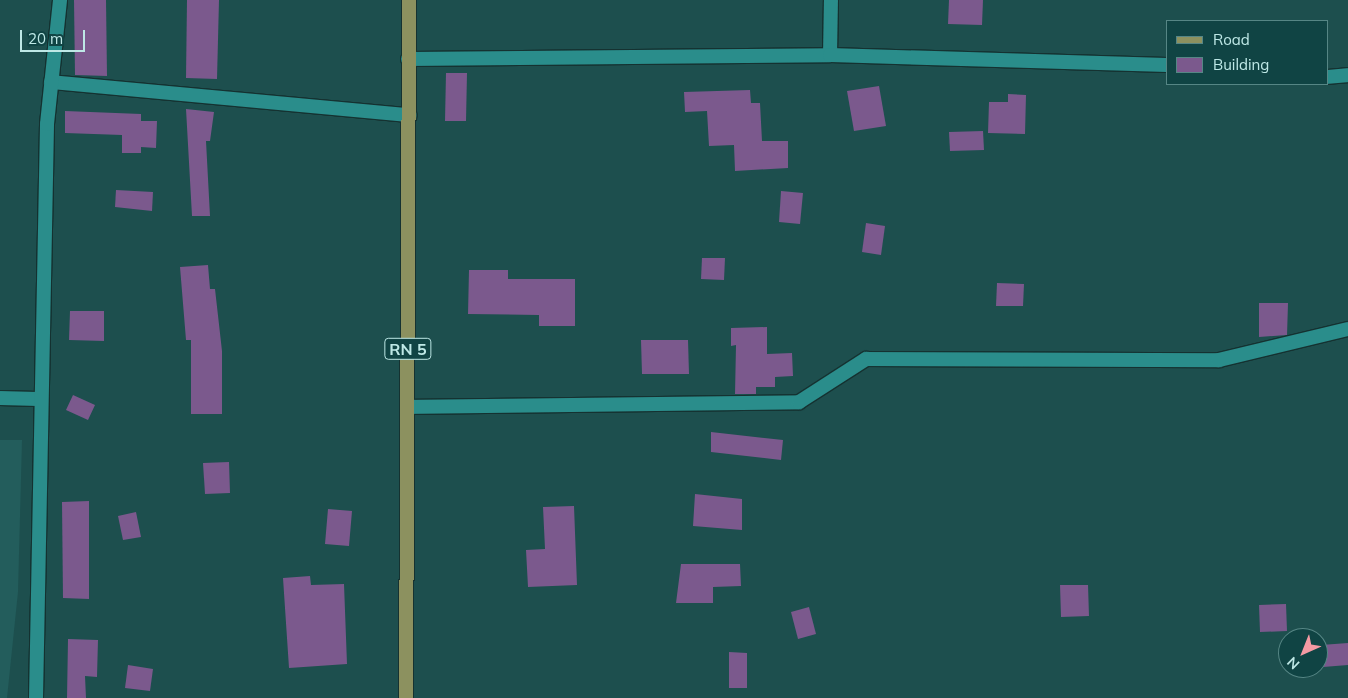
<!DOCTYPE html>
<style>
body{margin:0}
#map{position:relative;width:1348px;height:698px;overflow:hidden;background:#1d4f4e;font-family:Mulish,sans-serif}
div>[style]{position:absolute}
.built>*{inset:0;background:#235d5c}
.building>*{inset:0;background:#7b598d}
.roads{filter:drop-shadow(1px 0 #153231) drop-shadow(-1px 0 #153231) drop-shadow(0 1px #153231) drop-shadow(0 -1px #153231)}
.minor>*{height:14px;margin:-7px;padding:0 7px;transform-origin:7px;border-radius:7px;background:#2a8d8b}
.primary>*{height:14px;margin:-7px;padding:0 7px;transform-origin:7px;border-radius:7px;background:#8c915f}
span{translate:-50% -50%;white-space:nowrap;text-align:center;line-height:1.15;-webkit-text-stroke:4px #104444;paint-order:stroke}
.shield-label span{padding:1px 4px;background:#104444;border:1px solid;border-radius:4px;-webkit-text-stroke-width:0}
.shield-label{font-size:16px;color:#bee8e6;font-weight:700}
.legend{position:absolute;left:1166px;top:20px;width:162px;height:65px;box-sizing:border-box;background:#104444;border:1px solid #568685;margin:0;padding:6px 9px;list-style:none;font-size:15px;color:#bee8e6}
.legend li{display:flex;align-items:center;gap:10px;height:25px}
.legend b{width:25px;border:1px solid #568685}
.north{position:absolute;left:1278px;top:628px;width:50px;height:50px;box-sizing:border-box;background:#104444;border:1px solid #568685;border-radius:50%;rotate:224deg;font-size:14px;font-weight:700;line-height:20px;text-align:center;color:#bee8e6}
.north::after{content:'';display:block;margin:auto;width:18px;height:22px;background:#f49aa3;clip-path:polygon(50% 0,100% 100%,50% 72%,0 100%)}
.scale{position:absolute;left:20px;top:30px;width:65px;height:22px;box-sizing:border-box;border:2px solid #bee8e6;border-top:0;padding-left:6px;font-size:15px;line-height:18px;white-space:nowrap;color:#bee8e6;-webkit-text-stroke:4px #104444;paint-order:stroke}
</style>
<div id="map">
<div class="built">
<div style="clip-path:polygon(0 440px,22px 440px,18px 592px,7px 698px,0 698px)"></div>
</div>
<div class="building">
<div style="clip-path:polygon(74px 0,106px 0,107px 76px,75px 75px)"></div>
<div style="clip-path:polygon(187px 0,219px 0,217px 79px,186px 78px)"></div>
<div style="clip-path:polygon(949px 0,983px 0,982px 25px,948px 24px)"></div>
<div style="clip-path:polygon(446px 73px,467px 73px,466px 121px,445px 121px)"></div>
<div style="clip-path:polygon(879px 86px,886px 126px,854px 131px,847px 91px)"></div>
<div style="clip-path:polygon(750px 90px,751px 103px,760px 103px,762px 141px,788px 141px,788px 168px,735px 171px,734px 145px,709px 146px,707px 111px,685px 112px,684px 92px)"></div>
<div style="clip-path:polygon(1008px 94px,1026px 95px,1025px 134px,988px 133px,989px 102px,1008px 102px)"></div>
<div style="clip-path:polygon(186px 109px,214px 112px,210px 141px,206px 141px,210px 216px,192px 216px)"></div>
<div style="clip-path:polygon(65px 111px,141px 114px,141px 121px,157px 121px,156px 148px,141px 147px,141px 153px,122px 153px,122px 135px,65px 133px)"></div>
<div style="clip-path:polygon(983px 131px,984px 150px,950px 151px,949px 132px)"></div>
<div style="clip-path:polygon(116px 190px,153px 192px,152px 211px,115px 207px)"></div>
<div style="clip-path:polygon(781px 191px,803px 193px,800px 224px,779px 222px)"></div>
<div style="clip-path:polygon(866px 223px,885px 226px,881px 255px,862px 252px)"></div>
<div style="clip-path:polygon(702px 258px,725px 258px,724px 280px,701px 279px)"></div>
<div style="clip-path:polygon(208px 265px,210px 289px,215px 289px,222px 351px,222px 414px,191px 414px,191px 340px,186px 340px,180px 267px)"></div>
<div style="clip-path:polygon(469px 270px,508px 270px,508px 279px,575px 279px,575px 326px,539px 326px,539px 315px,468px 314px)"></div>
<div style="clip-path:polygon(997px 283px,1024px 284px,1023px 306px,996px 306px)"></div>
<div style="clip-path:polygon(1259px 303px,1288px 303px,1287px 335px,1259px 337px)"></div>
<div style="clip-path:polygon(70px 311px,104px 311px,104px 341px,69px 340px)"></div>
<div style="clip-path:polygon(767px 327px,767px 354px,792px 353px,793px 376px,775px 377px,775px 387px,756px 387px,756px 394px,735px 394px,736px 345px,731px 346px,731px 328px)"></div>
<div style="clip-path:polygon(641px 340px,688px 340px,689px 374px,642px 374px)"></div>
<div style="clip-path:polygon(73px 395px,95px 405px,88px 420px,66px 410px)"></div>
<div style="clip-path:polygon(711px 432px,783px 440px,781px 460px,711px 452px)"></div>
<div style="clip-path:polygon(229px 462px,230px 493px,205px 494px,203px 463px)"></div>
<div style="clip-path:polygon(695px 494px,742px 499px,742px 530px,693px 526px)"></div>
<div style="clip-path:polygon(89px 501px,89px 599px,63px 598px,62px 502px)"></div>
<div style="clip-path:polygon(574px 506px,577px 585px,528px 587px,526px 550px,545px 549px,543px 507px)"></div>
<div style="clip-path:polygon(328px 509px,352px 511px,349px 546px,325px 544px)"></div>
<div style="clip-path:polygon(136px 512px,141px 537px,123px 540px,118px 516px)"></div>
<div style="clip-path:polygon(681px 564px,740px 564px,741px 586px,713px 587px,713px 603px,676px 603px)"></div>
<div style="clip-path:polygon(310px 576px,311px 585px,344px 584px,347px 664px,289px 668px,283px 578px)"></div>
<div style="clip-path:polygon(1060px 585px,1088px 585px,1089px 616px,1061px 617px)"></div>
<div style="clip-path:polygon(1286px 604px,1287px 631px,1260px 632px,1259px 605px)"></div>
<div style="clip-path:polygon(809px 607px,816px 634px,798px 639px,791px 612px)"></div>
<div style="clip-path:polygon(68px 639px,98px 640px,97px 677px,85px 676px,86px 698px,67px 698px)"></div>
<div style="clip-path:polygon(1348px 643px,1348px 665px,1323px 667px,1321px 645px)"></div>
<div style="clip-path:polygon(729px 652px,747px 653px,747px 688px,729px 688px)"></div>
<div style="clip-path:polygon(128px 665px,153px 669px,150px 691px,125px 688px)"></div>
</div>
<div class="roads">
<div class="minor">
<div style="left:830px;top:55px;width:55px;rotate:-89deg"></div>
<div style="left:408px;top:59px;width:422px;rotate:-0.5deg"></div>
<div style="left:830px;top:55px;width:337px;rotate:1.7deg"></div>
<div style="left:1327px;top:77px;width:21px;rotate:-5deg"></div>
<div style="left:51px;top:82px;width:360px;rotate:5.3deg"></div>
<div style="left:0;top:398px;width:41px;rotate:1.4deg"></div>
<div style="left:408px;top:407px;width:391px;rotate:-0.7deg"></div>
<div style="left:799px;top:402px;width:80px;rotate:-32.7deg"></div>
<div style="left:866px;top:359px;width:353px;rotate:0.2deg"></div>
<div style="left:1219px;top:360px;width:133px;rotate:-13.5deg"></div>
<div style="left:36px;top:698px;width:574px;rotate:-88.9deg"></div>
<div style="left:47px;top:124px;width:125px;rotate:-84deg"></div>
</div>
<div class="primary">
<div style="left:406px;top:698px;width:698px;rotate:-89.75deg"></div>
</div>
</div>
<div class="shield-label">
<span style="left:408px;top:349px">RN 5</span>
</div>
<ul class="legend">
<li><b style="height:6px;background:#8c915f"></b>Road</li>
<li><b style="height:14px;background:#7b598d"></b>Building</li>
</ul>
<div class="north">N</div>
<div class="scale">20 m</div>
</div>
